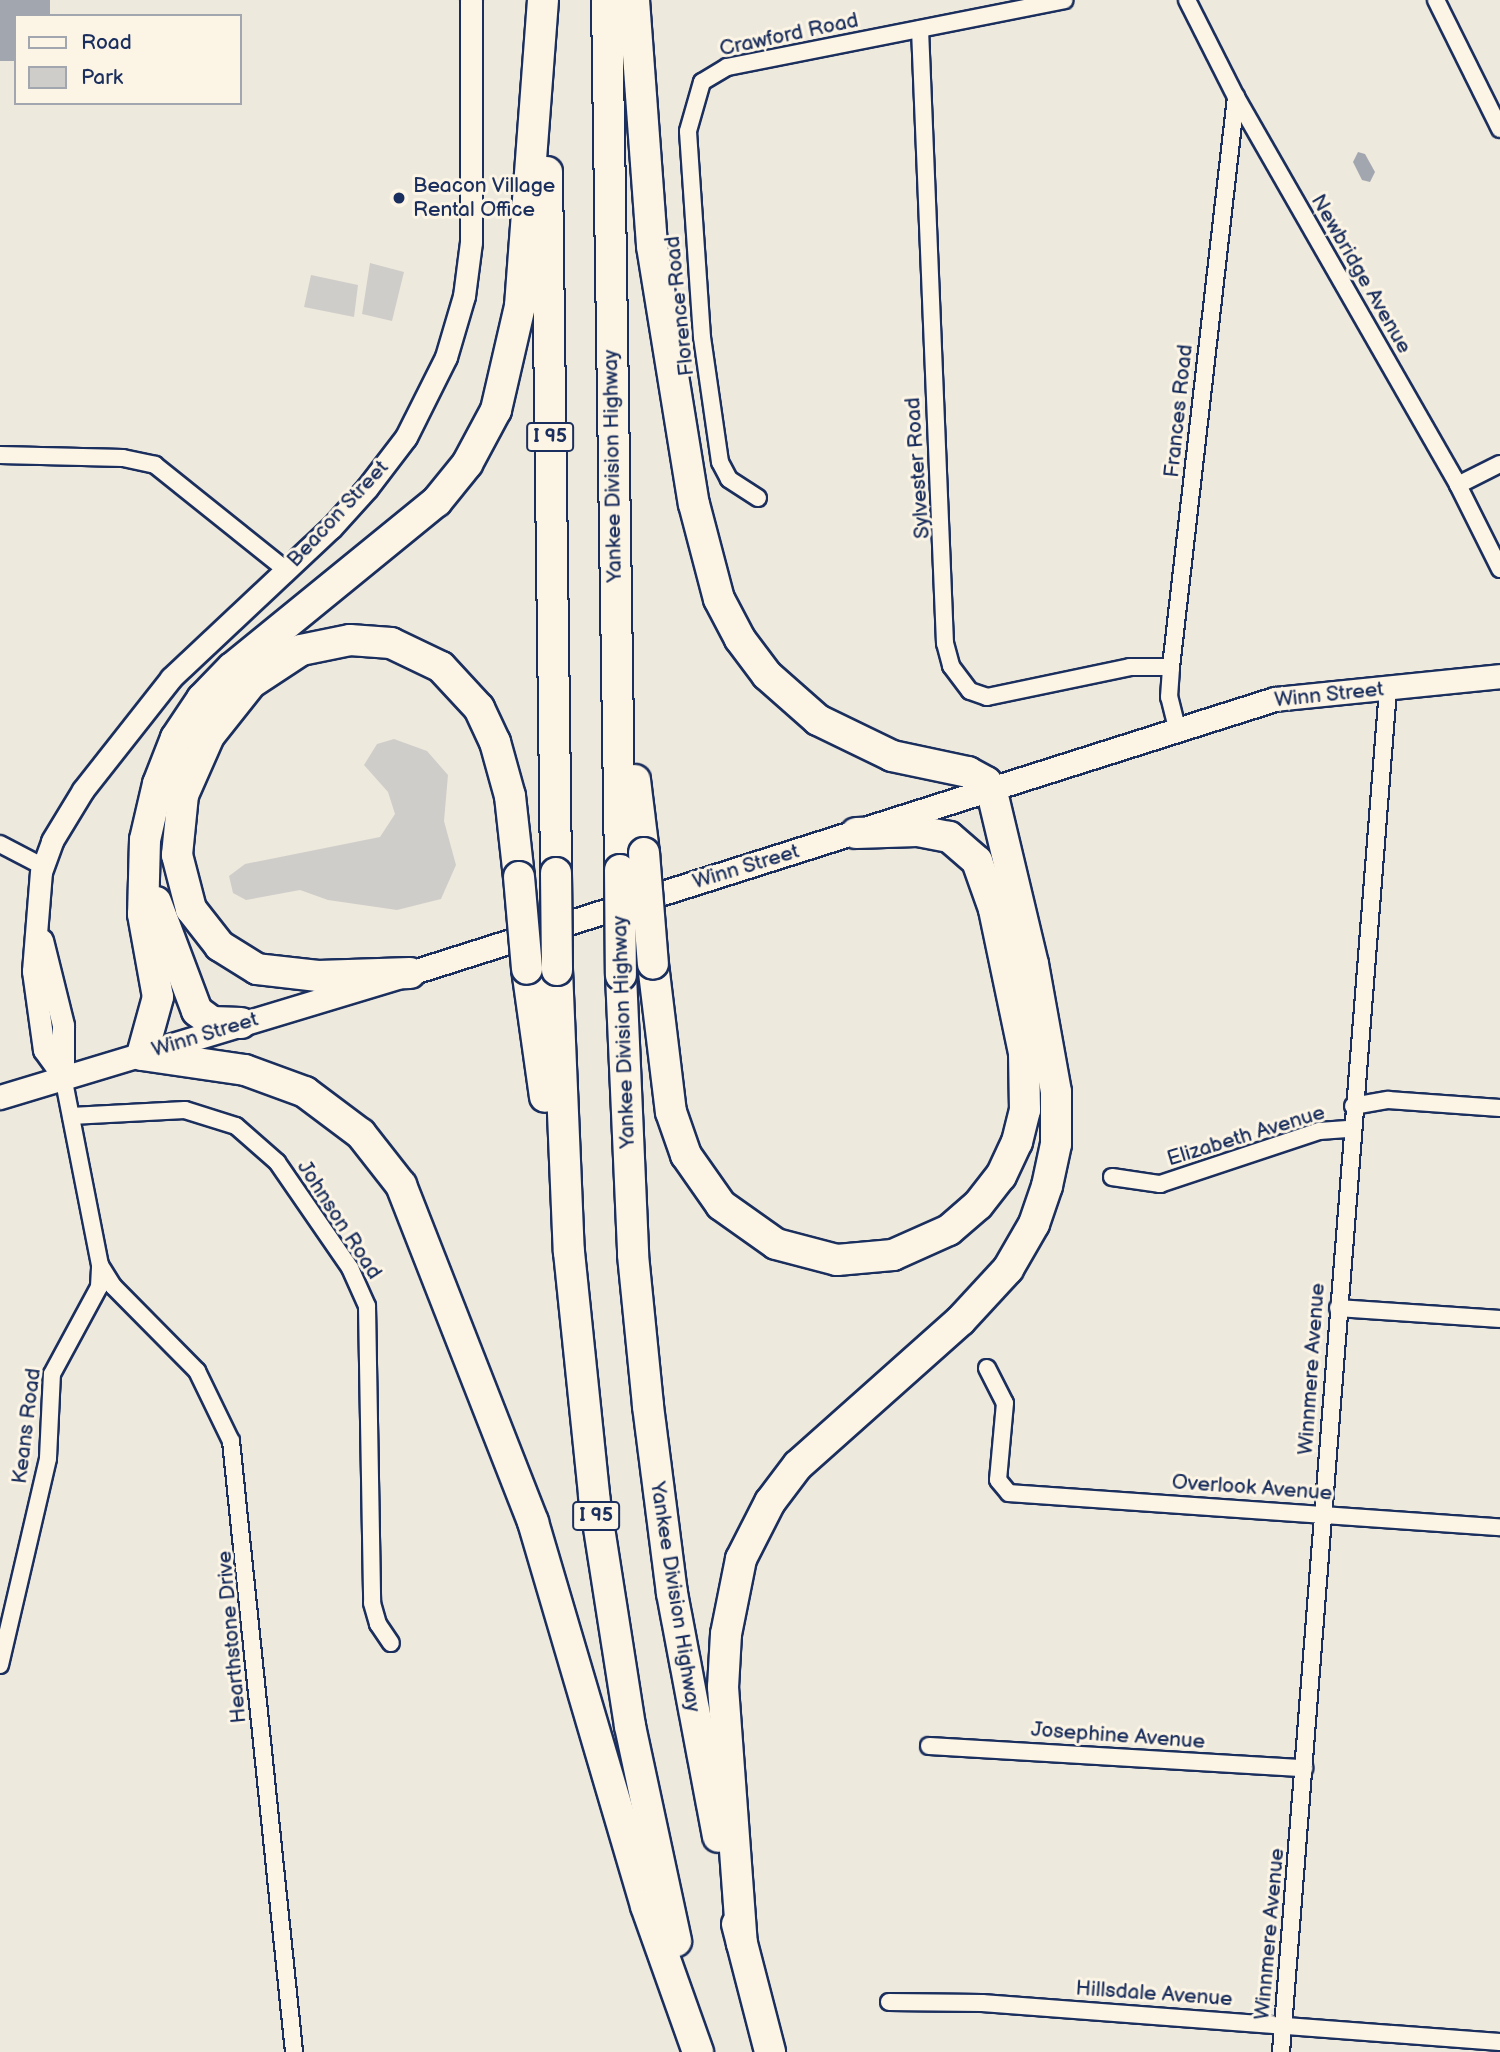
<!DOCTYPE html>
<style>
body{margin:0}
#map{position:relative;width:1500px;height:2052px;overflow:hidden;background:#eee9dd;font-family:"Balsamiq Sans",sans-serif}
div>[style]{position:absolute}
.green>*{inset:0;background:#cfcdca}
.water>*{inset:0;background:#a2a7af}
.roads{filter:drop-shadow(2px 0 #1b2f5e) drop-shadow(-2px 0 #1b2f5e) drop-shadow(0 2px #1b2f5e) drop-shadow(0 -2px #1b2f5e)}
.minor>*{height:16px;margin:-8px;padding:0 8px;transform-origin:8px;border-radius:8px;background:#fcf5e5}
.tertiary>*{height:21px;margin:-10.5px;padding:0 10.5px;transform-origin:10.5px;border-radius:10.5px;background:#fcf5e5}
.secondary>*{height:23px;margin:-11.5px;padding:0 11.5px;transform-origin:11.5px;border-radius:11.5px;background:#fcf5e5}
.motorway>*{height:30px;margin:-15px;padding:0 15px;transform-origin:15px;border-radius:15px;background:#fcf5e5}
.bridges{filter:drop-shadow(2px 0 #1b2f5e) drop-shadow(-2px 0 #1b2f5e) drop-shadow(0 2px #1b2f5e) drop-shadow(0 -2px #1b2f5e)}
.motorway-bridge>*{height:30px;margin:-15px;padding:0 15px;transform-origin:15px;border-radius:15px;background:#fcf5e5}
.dots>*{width:19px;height:19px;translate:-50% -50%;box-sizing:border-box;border:4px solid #fcf5e5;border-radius:50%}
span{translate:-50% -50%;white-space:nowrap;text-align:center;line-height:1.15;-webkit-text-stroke:6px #fcf5e5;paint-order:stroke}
.shield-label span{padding:2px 5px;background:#fcf5e5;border:2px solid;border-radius:5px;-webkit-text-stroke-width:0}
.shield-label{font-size:19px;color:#1b2f5e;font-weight:700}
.street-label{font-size:21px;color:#1b2f5e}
.poi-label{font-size:21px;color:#1b2f5e}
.left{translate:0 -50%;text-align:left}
.legend{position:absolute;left:14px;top:14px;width:228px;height:91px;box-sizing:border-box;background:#fcf5e5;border:2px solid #a2a6af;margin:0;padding:9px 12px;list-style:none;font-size:21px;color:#1b2f5e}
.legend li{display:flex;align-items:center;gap:14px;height:35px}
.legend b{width:35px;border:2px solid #a2a6af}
</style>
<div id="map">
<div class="green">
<div style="clip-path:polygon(370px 263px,404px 272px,392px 321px,362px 314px)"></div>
<div style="clip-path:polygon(311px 275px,358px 285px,354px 317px,304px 307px)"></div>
<div style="clip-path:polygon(394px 739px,427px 751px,448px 775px,444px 821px,456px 865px,441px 899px,397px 910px,328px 900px,300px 890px,246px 900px,233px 893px,229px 876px,245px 864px,380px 837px,395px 814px,388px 792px,364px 765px,377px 744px)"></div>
</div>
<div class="water">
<div style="clip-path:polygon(0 0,50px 0,50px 16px,16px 16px,16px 61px,0 61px)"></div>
<div style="clip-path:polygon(1358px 152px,1365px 154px,1375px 172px,1370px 182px,1362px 180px,1353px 162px)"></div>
</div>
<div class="roads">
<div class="minor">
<div style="left:1187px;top:0;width:109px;rotate:63.2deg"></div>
<div style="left:1236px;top:97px;width:447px;rotate:60.2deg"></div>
<div style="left:1458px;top:485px;width:94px;rotate:63.4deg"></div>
<div style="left:1436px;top:0;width:144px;rotate:63.6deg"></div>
<div style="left:920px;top:29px;width:615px;rotate:87.67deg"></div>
<div style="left:945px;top:643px;width:24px;rotate:75deg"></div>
<div style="left:951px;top:666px;width:31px;rotate:53deg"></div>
<div style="left:970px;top:691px;width:18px;rotate:19deg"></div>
<div style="left:987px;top:697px;width:146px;rotate:-11.8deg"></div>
<div style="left:1130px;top:667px;width:41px"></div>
<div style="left:0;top:455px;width:123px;rotate:1.4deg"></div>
<div style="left:123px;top:458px;width:33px;rotate:12deg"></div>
<div style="left:155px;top:465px;width:168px;rotate:38.7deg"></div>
<div style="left:1458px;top:485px;width:47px;rotate:-26.6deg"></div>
<div style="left:758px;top:498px;width:35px;rotate:-147deg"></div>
<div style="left:729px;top:479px;width:19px;rotate:-118deg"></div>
<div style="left:720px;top:462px;width:126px;rotate:-98.2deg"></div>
<div style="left:702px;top:337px;width:206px;rotate:-93.9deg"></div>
<div style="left:688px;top:131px;width:51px;rotate:-74.1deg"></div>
<div style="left:702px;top:82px;width:29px;rotate:-31deg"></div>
<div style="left:727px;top:67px;width:344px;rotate:-11.2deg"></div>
<div style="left:1177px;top:728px;width:32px;rotate:-104deg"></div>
<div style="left:1169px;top:697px;width:30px;rotate:-86deg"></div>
<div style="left:1171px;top:667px;width:574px;rotate:-83.49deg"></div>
<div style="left:0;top:844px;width:47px;rotate:27.6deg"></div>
<div style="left:1353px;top:1106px;width:36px;rotate:-10deg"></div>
<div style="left:1388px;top:1100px;width:112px;rotate:4.1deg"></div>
<div style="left:71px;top:1116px;width:114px;rotate:-3deg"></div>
<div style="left:185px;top:1110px;width:53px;rotate:17.4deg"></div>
<div style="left:236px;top:1126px;width:55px;rotate:41.3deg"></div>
<div style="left:277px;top:1162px;width:129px;rotate:55.4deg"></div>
<div style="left:350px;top:1268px;width:42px;rotate:65.9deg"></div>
<div style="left:367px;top:1306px;width:297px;rotate:89deg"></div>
<div style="left:372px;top:1603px;width:22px;rotate:74deg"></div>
<div style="left:378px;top:1624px;width:23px;rotate:56deg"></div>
<div style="left:1112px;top:1177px;width:49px;rotate:8.3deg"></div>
<div style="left:1160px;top:1184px;width:168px;rotate:-18.4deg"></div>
<div style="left:1319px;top:1131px;width:32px;rotate:-4deg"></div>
<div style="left:100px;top:1265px;width:25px;rotate:58deg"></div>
<div style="left:113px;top:1286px;width:120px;rotate:45.3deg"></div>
<div style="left:197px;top:1371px;width:78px;rotate:64.1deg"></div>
<div style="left:231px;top:1441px;width:614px;rotate:84.11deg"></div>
<div style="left:1338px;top:1308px;width:162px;rotate:3.9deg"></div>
<div style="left:987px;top:1368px;width:39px;rotate:63deg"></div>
<div style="left:1005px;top:1403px;width:77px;rotate:95.2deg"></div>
<div style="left:998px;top:1480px;width:17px;rotate:50deg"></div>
<div style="left:1009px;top:1493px;width:492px;rotate:4deg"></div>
<div style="left:0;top:1665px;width:212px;rotate:-76.9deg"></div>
<div style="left:48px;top:1458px;width:84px;rotate:-87.3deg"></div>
<div style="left:52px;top:1374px;width:99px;rotate:-61.6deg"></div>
<div style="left:99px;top:1287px;width:22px;rotate:-87deg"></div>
<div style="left:100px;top:1265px;width:193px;rotate:-101.1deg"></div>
<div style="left:929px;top:1746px;width:376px;rotate:3.4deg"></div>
<div style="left:889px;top:2002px;width:93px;rotate:0.6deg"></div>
<div style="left:982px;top:2003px;width:519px;rotate:4.31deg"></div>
<div style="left:1281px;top:2052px;width:1367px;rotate:-85.51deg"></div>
</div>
<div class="tertiary">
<div style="left:42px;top:940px;width:88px;rotate:76.1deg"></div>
<div style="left:63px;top:1025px;width:51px;rotate:90deg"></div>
<div style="left:63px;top:1076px;width:32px;rotate:-126deg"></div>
<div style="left:44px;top:1050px;width:80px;rotate:-97.9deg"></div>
<div style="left:33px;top:971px;width:99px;rotate:-85.4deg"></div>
<div style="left:41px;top:872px;width:33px;rotate:-70deg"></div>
<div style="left:52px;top:841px;width:60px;rotate:-58.7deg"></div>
<div style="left:83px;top:790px;width:142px;rotate:-51.8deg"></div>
<div style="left:171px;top:678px;width:219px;rotate:-43.2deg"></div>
<div style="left:331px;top:528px;width:54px;rotate:-48deg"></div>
<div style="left:367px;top:488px;width:64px;rotate:-52.6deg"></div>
<div style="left:406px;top:437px;width:89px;rotate:-63.4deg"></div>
<div style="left:446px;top:357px;width:64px;rotate:-73.6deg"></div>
<div style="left:464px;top:296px;width:54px;rotate:-82.6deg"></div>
<div style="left:471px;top:242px;width:242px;rotate:-90deg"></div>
</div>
<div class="secondary">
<div style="left:0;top:1097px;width:428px;rotate:-16.8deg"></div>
<div style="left:410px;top:973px;width:907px;rotate:-17.58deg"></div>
<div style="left:1275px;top:699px;width:226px;rotate:-5.8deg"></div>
</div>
<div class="motorway">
<div style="left:543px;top:0;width:307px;rotate:94.3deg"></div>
<div style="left:520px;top:306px;width:107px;rotate:103deg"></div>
<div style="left:496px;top:410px;width:61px;rotate:118.2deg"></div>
<div style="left:467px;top:464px;width:48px;rotate:129deg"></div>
<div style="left:437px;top:501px;width:264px;rotate:140.8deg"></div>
<div style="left:232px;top:668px;width:43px;rotate:134.1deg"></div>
<div style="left:202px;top:699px;width:47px;rotate:123.7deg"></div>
<div style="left:176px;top:738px;width:49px;rotate:111.4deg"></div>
<div style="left:158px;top:784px;width:57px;rotate:103.1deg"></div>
<div style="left:145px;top:840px;width:74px;rotate:91.5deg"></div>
<div style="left:143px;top:914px;width:84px;rotate:79.8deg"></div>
<div style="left:158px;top:997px;width:60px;rotate:105.4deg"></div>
<div style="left:142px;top:1055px;width:104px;rotate:8.3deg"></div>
<div style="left:245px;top:1070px;width:64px;rotate:20.1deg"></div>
<div style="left:305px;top:1092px;width:70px;rotate:36.9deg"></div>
<div style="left:361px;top:1134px;width:65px;rotate:51.9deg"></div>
<div style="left:401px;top:1185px;width:362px;rotate:68.6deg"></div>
<div style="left:533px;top:1522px;width:400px;rotate:73.6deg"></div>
<div style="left:646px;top:1906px;width:155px;rotate:70.4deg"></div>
<div style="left:607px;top:0;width:870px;rotate:89.14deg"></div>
<div style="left:634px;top:0;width:247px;rotate:85.8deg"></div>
<div style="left:652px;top:246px;width:261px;rotate:80.8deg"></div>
<div style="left:694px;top:504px;width:98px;rotate:75.3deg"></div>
<div style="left:719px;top:599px;width:45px;rotate:62.3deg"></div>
<div style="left:740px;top:639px;width:45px;rotate:53.1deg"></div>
<div style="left:767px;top:675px;width:68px;rotate:41.4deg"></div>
<div style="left:818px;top:720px;width:82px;rotate:25.9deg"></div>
<div style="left:892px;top:756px;width:78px;rotate:11.9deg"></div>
<div style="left:968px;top:772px;width:21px;rotate:29deg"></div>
<div style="left:986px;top:782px;width:12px;rotate:59deg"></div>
<div style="left:992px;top:792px;width:177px;rotate:76.6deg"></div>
<div style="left:1033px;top:964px;width:130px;rotate:79.8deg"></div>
<div style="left:1056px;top:1092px;width:52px;rotate:90deg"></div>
<div style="left:1056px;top:1144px;width:43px;rotate:102.1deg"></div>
<div style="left:1047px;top:1186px;width:40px;rotate:108.9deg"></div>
<div style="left:1034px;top:1224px;width:52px;rotate:120deg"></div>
<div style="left:1008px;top:1269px;width:69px;rotate:132.7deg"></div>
<div style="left:961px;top:1320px;width:218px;rotate:138.3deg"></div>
<div style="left:798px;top:1465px;width:46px;rotate:127.1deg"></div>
<div style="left:770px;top:1502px;width:64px;rotate:117deg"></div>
<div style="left:741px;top:1559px;width:76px;rotate:101.3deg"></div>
<div style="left:726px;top:1634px;width:53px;rotate:93.2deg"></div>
<div style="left:723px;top:1687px;width:257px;rotate:85.8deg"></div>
<div style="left:547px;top:172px;width:701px;rotate:89.26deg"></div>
<div style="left:635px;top:780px;width:74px;rotate:83deg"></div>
<div style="left:156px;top:902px;width:116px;rotate:69.4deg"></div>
<div style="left:197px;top:1011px;width:19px;rotate:36deg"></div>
<div style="left:212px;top:1022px;width:29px;rotate:2deg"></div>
<div style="left:653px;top:964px;width:149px;rotate:83.1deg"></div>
<div style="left:671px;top:1112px;width:46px;rotate:70.8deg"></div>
<div style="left:686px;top:1155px;width:61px;rotate:55deg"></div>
<div style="left:721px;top:1205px;width:67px;rotate:35.3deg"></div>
<div style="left:776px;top:1244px;width:63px;rotate:14.7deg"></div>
<div style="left:837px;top:1260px;width:56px;rotate:-5.1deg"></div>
<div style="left:893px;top:1255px;width:61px;rotate:-24.1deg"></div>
<div style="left:949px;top:1230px;width:38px;rotate:-41deg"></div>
<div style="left:978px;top:1205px;width:37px;rotate:-52deg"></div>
<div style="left:1001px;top:1176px;width:38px;rotate:-65deg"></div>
<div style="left:1017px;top:1142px;width:33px;rotate:-76deg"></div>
<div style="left:1025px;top:1110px;width:57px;rotate:-91deg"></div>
<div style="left:1024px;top:1053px;width:147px;rotate:-101.8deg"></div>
<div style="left:994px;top:909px;width:51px;rotate:-109.5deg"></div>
<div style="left:977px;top:861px;width:37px;rotate:-139deg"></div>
<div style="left:949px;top:837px;width:33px;rotate:-169deg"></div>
<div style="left:917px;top:831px;width:61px;rotate:178.1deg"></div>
<div style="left:527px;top:969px;width:129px;rotate:82deg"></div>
<div style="left:557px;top:970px;width:282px;rotate:87.6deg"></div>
<div style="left:569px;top:1252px;width:245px;rotate:84.1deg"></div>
<div style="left:594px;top:1496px;width:233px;rotate:81.1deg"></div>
<div style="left:630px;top:1726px;width:220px;rotate:77.9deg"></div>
<div style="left:410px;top:973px;width:92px;rotate:178.1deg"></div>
<div style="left:318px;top:976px;width:61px;rotate:-173.5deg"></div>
<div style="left:257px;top:969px;width:44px;rotate:-148.1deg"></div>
<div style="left:220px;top:946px;width:47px;rotate:-128.1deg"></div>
<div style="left:191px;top:909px;width:56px;rotate:-104.5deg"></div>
<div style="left:177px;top:855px;width:60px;rotate:-84.3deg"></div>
<div style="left:183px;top:795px;width:64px;rotate:-66.2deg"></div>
<div style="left:209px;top:736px;width:68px;rotate:-51.6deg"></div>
<div style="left:251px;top:683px;width:60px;rotate:-33.4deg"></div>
<div style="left:301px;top:650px;width:50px;rotate:-11.5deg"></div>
<div style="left:350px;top:640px;width:41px;rotate:4.2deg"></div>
<div style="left:391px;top:643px;width:55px;rotate:25.6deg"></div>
<div style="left:441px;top:667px;width:56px;rotate:47.2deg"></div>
<div style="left:479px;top:708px;width:38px;rotate:65deg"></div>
<div style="left:495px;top:742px;width:56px;rotate:74.5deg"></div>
<div style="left:510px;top:796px;width:81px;rotate:83.7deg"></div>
<div style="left:621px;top:975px;width:280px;rotate:87.5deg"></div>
<div style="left:633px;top:1255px;width:152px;rotate:84.3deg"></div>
<div style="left:648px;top:1406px;width:189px;rotate:82.7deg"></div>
<div style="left:672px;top:1593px;width:248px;rotate:79.3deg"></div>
<div style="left:737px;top:1924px;width:132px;rotate:75.5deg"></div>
</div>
</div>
<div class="bridges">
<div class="motorway-bridge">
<div style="left:644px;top:853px;width:111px;rotate:85.4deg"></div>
<div style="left:620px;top:870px;width:105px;rotate:89.5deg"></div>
<div style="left:556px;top:873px;width:97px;rotate:89.4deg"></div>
<div style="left:519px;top:877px;width:92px;rotate:85deg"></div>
</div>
</div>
<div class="dots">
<div style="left:399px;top:198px;background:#1b2f5e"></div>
</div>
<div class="shield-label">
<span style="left:550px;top:437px">I 95</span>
<span style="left:596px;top:1516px">I 95</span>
</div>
<div class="street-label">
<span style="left:789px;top:35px;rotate:-12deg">Crawford Road</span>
<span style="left:1361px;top:274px;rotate:60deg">Newbridge Avenue</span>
<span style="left:680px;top:306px;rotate:-96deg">Florence Road</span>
<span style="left:1179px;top:411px;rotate:-84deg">Frances Road</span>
<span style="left:613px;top:466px;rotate:-91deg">Yankee Division Highway</span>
<span style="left:918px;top:468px;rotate:-94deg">Sylvester Road</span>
<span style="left:338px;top:514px;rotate:-47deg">Beacon Street</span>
<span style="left:1329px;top:695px;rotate:-6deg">Winn Street</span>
<span style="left:746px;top:867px;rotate:-17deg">Winn Street</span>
<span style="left:624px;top:1032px;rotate:-92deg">Yankee Division Highway</span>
<span style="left:205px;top:1035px;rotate:-17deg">Winn Street</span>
<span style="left:1246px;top:1136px;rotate:-17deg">Elizabeth Avenue</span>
<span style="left:339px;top:1220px;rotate:57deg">Johnson Road</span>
<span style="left:1312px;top:1369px;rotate:-86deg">Winnmere Avenue</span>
<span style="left:27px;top:1426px;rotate:-83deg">Keans Road</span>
<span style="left:1252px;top:1488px;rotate:4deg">Overlook Avenue</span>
<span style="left:675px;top:1597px;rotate:81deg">Yankee Division Highway</span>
<span style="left:232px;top:1637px;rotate:-95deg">Hearthstone Drive</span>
<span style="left:1118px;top:1736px;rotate:4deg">Josephine Avenue</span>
<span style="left:1270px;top:1934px;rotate:-85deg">Winnmere Avenue</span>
<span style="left:1154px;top:1994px;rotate:4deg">Hillsdale Avenue</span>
</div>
<div class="poi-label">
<span class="left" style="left:413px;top:198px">Beacon Village<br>Rental Office</span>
</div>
<ul class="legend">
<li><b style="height:9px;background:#fcf5e5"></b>Road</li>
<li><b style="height:19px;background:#cfcdca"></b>Park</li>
</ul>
</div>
